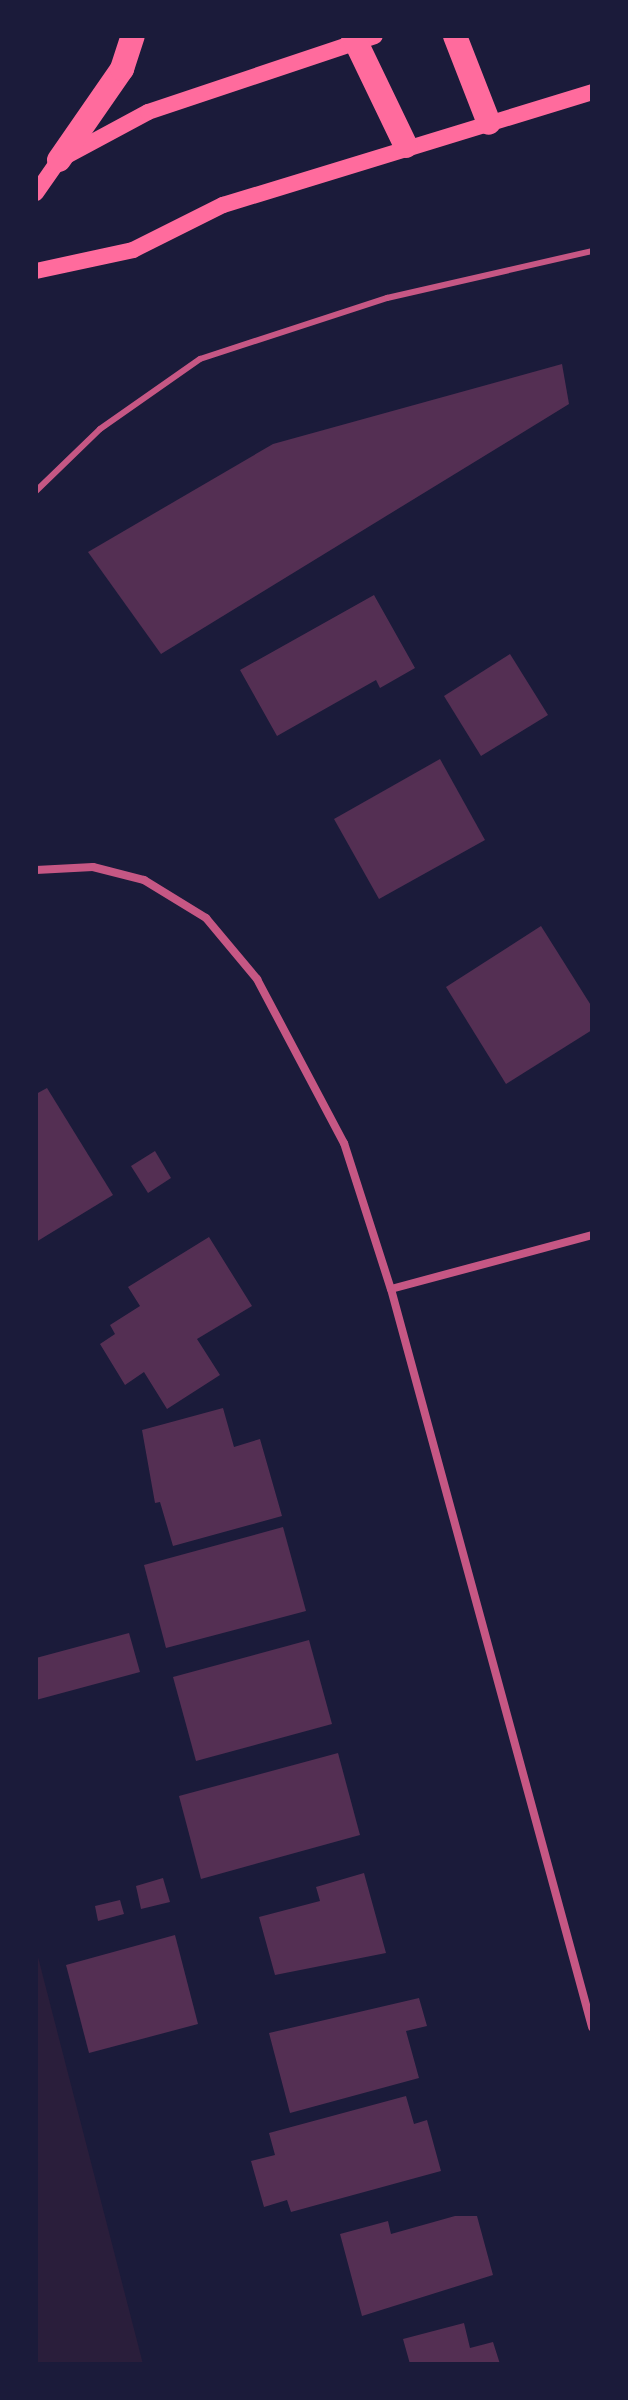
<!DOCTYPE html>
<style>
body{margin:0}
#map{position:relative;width:628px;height:2400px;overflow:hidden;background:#1b1b3a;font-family:Lato,sans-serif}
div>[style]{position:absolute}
.green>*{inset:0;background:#2a1e3b}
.building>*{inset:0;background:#542f53}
.service>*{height:6px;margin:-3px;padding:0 3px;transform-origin:3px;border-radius:3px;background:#c65784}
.minor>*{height:8px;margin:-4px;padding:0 4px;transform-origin:4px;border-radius:4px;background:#c65784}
.secondary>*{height:16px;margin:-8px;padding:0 8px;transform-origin:8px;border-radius:8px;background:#ff6b9d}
.motorway>*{height:24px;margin:-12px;padding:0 12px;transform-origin:12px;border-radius:12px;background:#ff6b9d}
span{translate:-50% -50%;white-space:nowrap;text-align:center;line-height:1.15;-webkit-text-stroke:8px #1b1b3a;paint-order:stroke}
.frame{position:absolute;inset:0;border:38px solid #1b1b3a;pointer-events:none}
</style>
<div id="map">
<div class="green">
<div style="clip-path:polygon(36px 1957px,38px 1957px,143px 2364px,36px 2364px)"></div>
</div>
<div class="building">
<div style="clip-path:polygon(562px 364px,569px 404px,161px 654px,88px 552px,273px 444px)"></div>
<div style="clip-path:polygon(374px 595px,415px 668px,380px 688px,376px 680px,277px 736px,240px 670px)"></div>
<div style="clip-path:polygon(510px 654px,548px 715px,481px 756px,444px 696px)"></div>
<div style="clip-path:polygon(440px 759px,485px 840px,379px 899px,334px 819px)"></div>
<div style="clip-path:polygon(541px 926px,592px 1007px,592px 1030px,506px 1084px,446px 987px)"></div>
<div style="clip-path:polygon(47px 1088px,113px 1195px,36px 1242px,36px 1094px)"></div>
<div style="clip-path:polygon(155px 1151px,171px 1178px,148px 1193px,131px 1166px)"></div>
<div style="clip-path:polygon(209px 1237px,252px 1306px,197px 1339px,220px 1375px,167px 1409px,144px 1372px,125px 1385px,100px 1344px,115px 1334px,110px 1325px,140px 1306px,128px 1287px)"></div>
<div style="clip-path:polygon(223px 1408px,234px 1447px,260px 1439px,282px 1516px,173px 1546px,160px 1502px,155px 1503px,142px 1430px)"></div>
<div style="clip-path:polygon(283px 1527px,306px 1611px,166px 1648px,144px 1565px)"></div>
<div style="clip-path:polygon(129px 1633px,140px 1672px,36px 1700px,36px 1658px)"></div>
<div style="clip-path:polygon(309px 1640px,332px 1724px,196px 1761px,173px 1677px)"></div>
<div style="clip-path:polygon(338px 1753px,360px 1835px,201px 1879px,179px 1796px)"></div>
<div style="clip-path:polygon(364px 1873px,386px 1953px,275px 1975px,259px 1917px,320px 1901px,316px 1887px)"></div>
<div style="clip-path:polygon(163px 1878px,170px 1902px,141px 1909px,136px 1886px)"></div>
<div style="clip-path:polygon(120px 1900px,124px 1914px,98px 1921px,95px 1906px)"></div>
<div style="clip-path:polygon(175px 1935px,198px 2024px,89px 2053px,66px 1965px)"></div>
<div style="clip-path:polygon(419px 1998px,427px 2026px,406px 2031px,419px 2078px,290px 2113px,269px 2033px)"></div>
<div style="clip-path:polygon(406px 2096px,414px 2124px,427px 2120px,441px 2171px,291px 2212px,287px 2200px,264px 2207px,251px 2161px,275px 2155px,269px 2133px)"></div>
<div style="clip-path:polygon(455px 2216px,477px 2216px,493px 2275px,362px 2316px,340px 2234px,388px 2221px,391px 2234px)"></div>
<div style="clip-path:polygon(464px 2323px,470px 2348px,493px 2342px,500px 2364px,410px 2364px,403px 2339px)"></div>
</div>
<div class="service">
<div style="left:36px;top:491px;width:89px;rotate:-44.1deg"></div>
<div style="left:100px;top:429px;width:122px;rotate:-35deg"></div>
<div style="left:200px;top:359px;width:197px;rotate:-18.1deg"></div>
<div style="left:387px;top:298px;width:210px;rotate:-12.9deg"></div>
</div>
<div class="minor">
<div style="left:36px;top:870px;width:57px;rotate:-3deg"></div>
<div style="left:93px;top:867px;width:53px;rotate:14.3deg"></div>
<div style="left:144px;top:880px;width:73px;rotate:31.5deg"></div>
<div style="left:206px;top:918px;width:80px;rotate:50.1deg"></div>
<div style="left:257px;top:979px;width:186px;rotate:62.1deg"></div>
<div style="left:344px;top:1143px;width:153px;rotate:72.2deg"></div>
<div style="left:391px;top:1289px;width:765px;rotate:74.76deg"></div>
<div style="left:391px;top:1289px;width:208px;rotate:-15deg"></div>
</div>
<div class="secondary">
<div style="left:36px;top:193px;width:40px;rotate:-55.1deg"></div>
<div style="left:59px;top:160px;width:101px;rotate:-28.3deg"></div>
<div style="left:148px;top:112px;width:239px;rotate:-18.5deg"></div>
<div style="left:36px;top:271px;width:99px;rotate:-12.2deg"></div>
<div style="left:133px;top:250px;width:101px;rotate:-26.6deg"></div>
<div style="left:223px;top:205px;width:386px;rotate:-17deg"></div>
</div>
<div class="motorway">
<div style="left:353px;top:36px;width:122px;rotate:64.3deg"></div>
<div style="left:455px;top:36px;width:93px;rotate:68.7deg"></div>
<div style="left:59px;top:160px;width:111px;rotate:-55.3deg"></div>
<div style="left:122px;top:69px;width:35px;rotate:-72deg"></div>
</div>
<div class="frame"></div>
</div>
